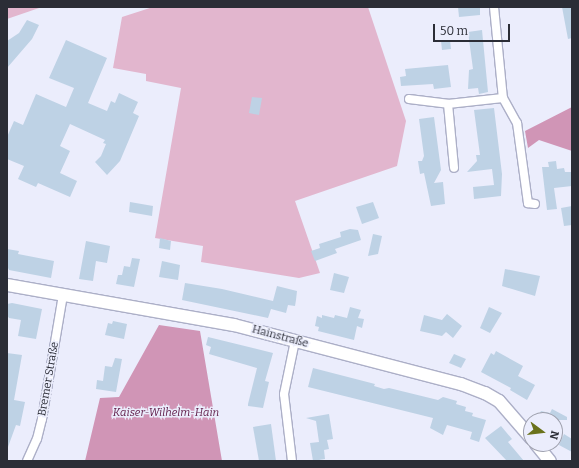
<!DOCTYPE html>
<meta charset="utf-8">
<style>
body{margin:0}
#map{position:relative;width:579px;height:468px;overflow:hidden;background:#ebedfc;font-family:Bitter,serif}
div>[style]{position:absolute}
.green>*{inset:0;background:#e2b6ce}
.forest>*{inset:0;background:#d095b6}
.building>*{inset:0;background:#bed2e5}
.roads{filter:drop-shadow(1px 0 #acafc7) drop-shadow(-1px 0 #acafc7) drop-shadow(0 1px #acafc7) drop-shadow(0 -1px #acafc7)}
.street>*{height:8px;margin:-4px;padding:0 4px;transform-origin:4px;border-radius:4px;background:#fff}
.secondary>*{height:12px;margin:-6px;padding:0 6px;transform-origin:6px;border-radius:6px;background:#fff}
span{translate:-50% -50%;white-space:nowrap;text-align:center;line-height:1.15;-webkit-text-stroke:3px #ebedfc;paint-order:stroke}
.street-label{font-size:11px;color:#2b2d36}
.park-label{font-size:11px;color:#5e1946;font-style:italic}
.frame{position:absolute;inset:0;border:8px solid #2b2d36;pointer-events:none}
.north{position:absolute;left:523px;top:412px;width:40px;height:40px;box-sizing:border-box;background:#ebedfc;border:1px solid #9ea0ad;border-radius:50%;rotate:105deg;font-size:11px;font-weight:700;line-height:16px;text-align:center;color:#2b2d36}
.north::after{content:'';display:block;margin:auto;width:14px;height:18px;background:#6a721b;clip-path:polygon(50% 0,100% 100%,50% 72%,0 100%)}
.scale{position:absolute;left:433px;top:24px;width:77px;height:18px;box-sizing:border-box;border:2px solid #2b2d36;border-top:0;padding-left:5px;font-size:12px;line-height:14px;white-space:nowrap;color:#2b2d36;-webkit-text-stroke:3px #ebedfc;paint-order:stroke}
</style>
<div id="map">
<div class="green">
<div style="clip-path:polygon(7px 7px,42px 7px,7px 19px)"></div>
<div style="clip-path:polygon(153px 7px,368px 7px,406px 121px,397px 166px,295px 201px,320px 273px,299px 278px,201px 262px,203px 246px,155px 238px,181px 88px,146px 81px,146px 74px,113px 68px,122px 17px)"></div>
</div>
<div class="forest">
<div style="clip-path:polygon(572px 107px,572px 151px,539px 140px,528px 148px,525px 131px)"></div>
<div style="clip-path:polygon(159px 325px,200px 331px,222px 461px,85px 461px,100px 398px,119px 397px)"></div>
</div>
<div class="building">
<div style="clip-path:polygon(458px 7px,480px 7px,480px 15px,459px 17px)"></div>
<div style="clip-path:polygon(562px 7px,572px 7px,572px 38px,568px 39px)"></div>
<div style="clip-path:polygon(27px 20px,39px 25px,32px 39px,7px 68px,7px 41px,19px 33px)"></div>
<div style="clip-path:polygon(482px 30px,488px 92px,479px 94px,478px 88px,468px 89px,469px 70px,473px 69px,468px 32px)"></div>
<div style="clip-path:polygon(66px 40px,107px 58px,88px 103px,107px 111px,111px 101px,115px 103px,119px 93px,138px 102px,133px 113px,139px 116px,120px 161px,107px 175px,95px 162px,101px 156px,106px 144px,103px 143px,105px 140px,70px 124px,60px 146px,70px 151px,60px 173px,77px 181px,70px 197px,38px 183px,36px 187px,18px 179px,24px 166px,7px 159px,7px 137px,14px 121px,23px 125px,36px 94px,66px 107px,74px 88px,49px 78px)"></div>
<div style="clip-path:polygon(450px 40px,451px 49px,442px 50px,441px 41px)"></div>
<div style="clip-path:polygon(448px 65px,451px 87px,434px 89px,433px 84px,401px 86px,400px 77px,406px 76px,405px 69px)"></div>
<div style="clip-path:polygon(252px 97px,262px 98px,259px 115px,249px 113px)"></div>
<div style="clip-path:polygon(494px 108px,502px 174px,501px 196px,474px 199px,473px 187px,494px 185px,492px 169px,467px 172px,477px 161px,476px 155px,480px 155px,474px 110px)"></div>
<div style="clip-path:polygon(434px 117px,441px 170px,434px 183px,443px 182px,445px 204px,431px 206px,424px 173px,420px 174px,418px 161px,422px 161px,424px 156px,419px 119px)"></div>
<div style="clip-path:polygon(556px 161px,557px 169px,564px 168px,565px 172px,571px 172px,572px 186px,554px 188px,557px 209px,547px 210px,542px 167px,549px 167px,548px 162px)"></div>
<div style="clip-path:polygon(130px 202px,153px 206px,152px 216px,129px 212px)"></div>
<div style="clip-path:polygon(373px 202px,379px 218px,362px 224px,356px 207px)"></div>
<div style="clip-path:polygon(572px 206px,572px 225px,564px 226px,561px 208px)"></div>
<div style="clip-path:polygon(350px 229px,358px 230px,361px 240px,335px 249px,337px 253px,315px 261px,311px 251px,320px 248px,319px 244px,341px 237px,340px 232px)"></div>
<div style="clip-path:polygon(373px 234px,382px 236px,378px 254px,368px 256px)"></div>
<div style="clip-path:polygon(160px 238px,171px 241px,170px 250px,159px 248px)"></div>
<div style="clip-path:polygon(86px 241px,110px 246px,107px 263px,96px 261px,93px 281px,79px 279px)"></div>
<div style="clip-path:polygon(7px 249px,19px 251px,18px 254px,54px 261px,51px 278px,9px 270px,7px 266px)"></div>
<div style="clip-path:polygon(132px 258px,140px 259px,134px 287px,116px 284px,118px 275px,122px 275px,124px 266px,130px 267px)"></div>
<div style="clip-path:polygon(162px 261px,180px 265px,178px 280px,159px 277px)"></div>
<div style="clip-path:polygon(505px 269px,540px 276px,535px 296px,502px 286px)"></div>
<div style="clip-path:polygon(334px 273px,349px 277px,344px 293px,330px 290px)"></div>
<div style="clip-path:polygon(185px 283px,222px 289px,273px 301px,277px 286px,297px 291px,296px 300px,295px 306px,288px 305px,286px 313px,271px 309px,268px 318px,182px 300px)"></div>
<div style="clip-path:polygon(12px 303px,42px 309px,36px 339px,18px 336px,21px 320px,9px 318px,7px 315px,7px 304px)"></div>
<div style="clip-path:polygon(350px 307px,361px 310px,358px 318px,364px 319px,362px 328px,357px 326px,354px 340px,318px 331px,319px 327px,315px 326px,317px 316px,322px 318px,322px 315px,334px 318px,335px 315px,347px 318px)"></div>
<div style="clip-path:polygon(489px 307px,502px 313px,490px 333px,480px 328px)"></div>
<div style="clip-path:polygon(447px 314px,462px 326px,453px 338px,446px 332px,442px 336px,420px 331px,424px 315px,442px 320px)"></div>
<div style="clip-path:polygon(113px 321px,127px 324px,124px 339px,105px 335px,108px 323px,112px 324px)"></div>
<div style="clip-path:polygon(208px 337px,273px 353px,265px 381px,269px 382px,263px 408px,248px 406px,248px 404px,257px 368px,209px 354px,211px 347px,206px 345px)"></div>
<div style="clip-path:polygon(496px 351px,523px 366px,518px 376px,535px 385px,527px 400px,510px 390px,511px 388px,481px 372px,491px 353px,494px 355px)"></div>
<div style="clip-path:polygon(7px 353px,22px 355px,14px 400px,25px 402px,20px 426px,16px 425px,8px 447px)"></div>
<div style="clip-path:polygon(454px 354px,466px 359px,461px 368px,449px 363px)"></div>
<div style="clip-path:polygon(115px 358px,122px 359px,116px 392px,96px 389px,97px 380px,103px 381px,105px 366px,112px 367px)"></div>
<div style="clip-path:polygon(313px 368px,375px 384px,374px 386px,384px 389px,389px 388px,438px 400px,443px 397px,457px 401px,456px 404px,466px 407px,465px 411px,473px 413px,472px 416px,486px 420px,479px 442px,470px 439px,472px 432px,447px 425px,443px 435px,430px 428px,433px 418px,308px 387px)"></div>
<div style="clip-path:polygon(552px 409px,567px 417px,567px 420px,536px 420px,541px 411px,550px 413px)"></div>
<div style="clip-path:polygon(329px 414px,333px 439px,327px 440px,329px 449px,324px 450px,325px 459px,313px 461px,310px 443px,319px 442px,316px 421px,306px 418px)"></div>
<div style="clip-path:polygon(271px 424px,276px 461px,259px 461px,253px 427px)"></div>
<div style="clip-path:polygon(501px 426px,512px 439px,508px 442px,524px 461px,507px 461px,485px 438px)"></div>
<div style="clip-path:polygon(564px 434px,572px 439px,572px 452px,559px 445px)"></div>
</div>
<div class="roads">
<div class="street">
<div style="left:494px;top:7px;width:91px;rotate:84.4deg"></div>
<div style="left:503px;top:98px;width:29px;rotate:61deg"></div>
<div style="left:517px;top:123px;width:81px;rotate:82.2deg"></div>
<div style="left:528px;top:203px;width:7px;rotate:8deg"></div>
<div style="left:409px;top:99px;width:39px;rotate:7deg"></div>
<div style="left:448px;top:104px;width:55px;rotate:-6.2deg"></div>
<div style="left:448px;top:104px;width:64px;rotate:84.6deg"></div>
<div style="left:27px;top:461px;width:24px;rotate:-66deg"></div>
<div style="left:37px;top:439px;width:21px;rotate:-76deg"></div>
<div style="left:42px;top:419px;width:126px;rotate:-80.4deg"></div>
<div style="left:292px;top:461px;width:67px;rotate:-96.8deg"></div>
<div style="left:284px;top:394px;width:54px;rotate:-78.3deg"></div>
</div>
<div class="secondary">
<div style="left:7px;top:285px;width:230px;rotate:10deg"></div>
<div style="left:234px;top:325px;width:235px;rotate:14.6deg"></div>
<div style="left:461px;top:384px;width:26px;rotate:21deg"></div>
<div style="left:485px;top:393px;width:16px;rotate:30deg"></div>
<div style="left:499px;top:401px;width:49px;rotate:49.1deg"></div>
<div style="left:536px;top:444px;width:22px;rotate:51deg"></div>
</div>
</div>
<div class="street-label">
<span style="left:280px;top:337px;rotate:15deg">Hainstraße</span>
<span style="left:49px;top:379px;rotate:-80deg">Bremer Straße</span>
</div>
<div class="park-label">
<span style="left:166px;top:413px">Kaiser-Wilhelm-Hain</span>
</div>
<div class="frame"></div>
<div class="north">N</div>
<div class="scale">50 m</div>
</div>
